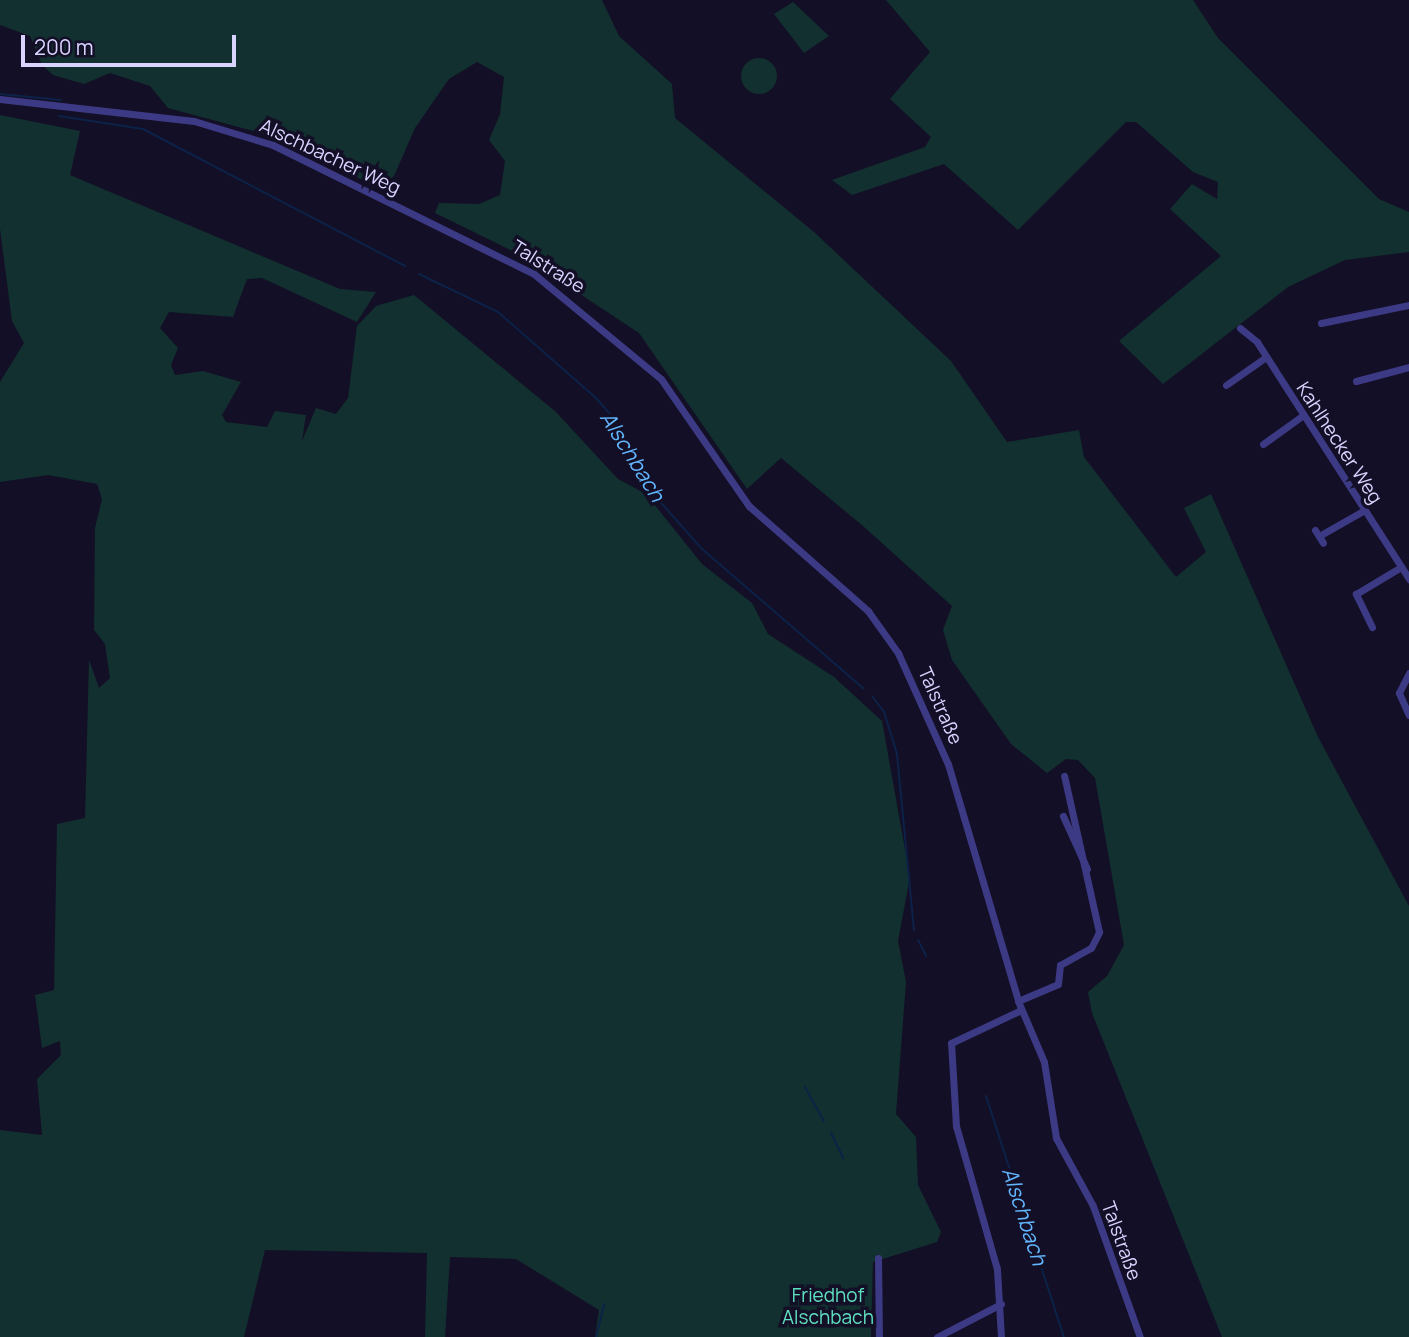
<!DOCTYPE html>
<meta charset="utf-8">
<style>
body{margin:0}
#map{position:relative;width:1409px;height:1337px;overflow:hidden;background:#130f26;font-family:Manrope,sans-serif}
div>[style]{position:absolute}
.green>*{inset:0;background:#12302f}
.round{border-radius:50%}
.stream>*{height:2px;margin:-1px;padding:0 1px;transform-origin:1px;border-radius:1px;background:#0c2248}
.minor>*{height:7px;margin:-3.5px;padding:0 3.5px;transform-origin:3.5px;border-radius:3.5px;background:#3d3a85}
span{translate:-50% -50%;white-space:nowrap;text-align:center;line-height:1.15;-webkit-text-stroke:7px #130f26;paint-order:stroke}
.street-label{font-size:19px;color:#d9d4ff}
.park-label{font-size:19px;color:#5fe0c0}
.water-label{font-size:21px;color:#62b6ff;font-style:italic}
.scale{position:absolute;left:21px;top:35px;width:215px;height:32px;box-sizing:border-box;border:4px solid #d9d4ff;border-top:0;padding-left:9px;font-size:21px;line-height:24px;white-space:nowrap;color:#d9d4ff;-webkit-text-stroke:5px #130f26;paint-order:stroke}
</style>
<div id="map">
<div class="green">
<div style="clip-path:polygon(0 0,602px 0,619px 36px,672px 84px,675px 118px,814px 232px,951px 361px,1007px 442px,1079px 430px,1084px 457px,1176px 577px,1206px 552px,1184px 508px,1211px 494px,1318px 737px,1409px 906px,1409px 1337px,1222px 1337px,1092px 1013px,1088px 992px,1107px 976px,1124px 945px,1095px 778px,1078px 760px,1066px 759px,1047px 773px,1011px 744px,952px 660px,943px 630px,952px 606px,863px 526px,781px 458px,747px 489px,639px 333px,521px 255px,435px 213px,439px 203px,479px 204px,500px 195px,505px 161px,489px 140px,500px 114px,504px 77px,477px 62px,449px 79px,415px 128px,394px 176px,380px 188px,264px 134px,168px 108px,150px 86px,110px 73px,84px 84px,53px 75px,42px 65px,30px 36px,0 25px)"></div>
<div style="clip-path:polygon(886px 0,1193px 0,1218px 38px,1379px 199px,1409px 212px,1409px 252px,1345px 260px,1288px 287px,1163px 384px,1119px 341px,1221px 256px,1170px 209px,1192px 184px,1217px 199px,1218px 182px,1193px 172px,1136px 122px,1126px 122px,1018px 230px,944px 164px,852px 195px,832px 180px,925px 147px,931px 137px,890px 99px,930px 52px)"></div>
<div style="clip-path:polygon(793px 2px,829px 36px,804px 53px,774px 14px)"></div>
<div class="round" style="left:741px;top:58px;width:36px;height:36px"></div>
<div style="clip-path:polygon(0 115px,80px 131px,70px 175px,340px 289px,376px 292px,357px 322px,262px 278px,247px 279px,233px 317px,169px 312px,160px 328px,178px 348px,171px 365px,175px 375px,203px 371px,241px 382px,222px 415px,226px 422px,267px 427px,275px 411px,306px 415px,302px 441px,316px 408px,336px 414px,348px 398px,357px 326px,376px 306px,414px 295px,556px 412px,618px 479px,646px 494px,702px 564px,752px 603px,768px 634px,834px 677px,882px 721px,910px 877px,898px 941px,906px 982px,896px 1114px,916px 1137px,918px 1185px,941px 1232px,937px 1242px,873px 1262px,871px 1337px,595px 1337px,599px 1310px,516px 1259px,450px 1257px,445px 1337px,425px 1337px,427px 1253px,265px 1250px,244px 1337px,0 1337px,0 1130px,42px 1135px,37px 1079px,61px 1055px,60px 1041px,42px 1048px,35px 995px,54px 990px,57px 824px,85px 818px,89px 660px,99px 688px,110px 678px,105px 644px,94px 630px,95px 528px,102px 499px,97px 484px,48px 475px,0 482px,0 382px,24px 343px,12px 321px,0 229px)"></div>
</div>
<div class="stream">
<div style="left:0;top:94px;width:61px;rotate:5.6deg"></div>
<div style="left:59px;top:116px;width:85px;rotate:8.8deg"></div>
<div style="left:143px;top:129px;width:296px;rotate:27.6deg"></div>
<div style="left:419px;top:274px;width:88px;rotate:25.7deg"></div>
<div style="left:498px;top:312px;width:130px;rotate:41.3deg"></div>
<div style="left:596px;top:398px;width:37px;rotate:49deg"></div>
<div style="left:620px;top:426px;width:67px;rotate:66.1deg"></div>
<div style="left:647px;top:487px;width:83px;rotate:48.4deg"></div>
<div style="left:702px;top:549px;width:213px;rotate:40.8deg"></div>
<div style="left:872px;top:696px;width:20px;rotate:53deg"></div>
<div style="left:884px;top:712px;width:44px;rotate:72.8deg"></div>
<div style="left:897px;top:754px;width:177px;rotate:84.5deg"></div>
<div style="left:918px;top:940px;width:18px;rotate:63deg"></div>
<div style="left:805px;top:1087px;width:39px;rotate:61deg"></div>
<div style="left:986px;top:1096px;width:253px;rotate:72.1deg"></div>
<div style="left:831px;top:1133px;width:28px;rotate:64deg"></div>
<div style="left:596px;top:1337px;width:34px;rotate:-76deg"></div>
</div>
<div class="minor">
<div style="left:0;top:99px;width:195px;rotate:6.5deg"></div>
<div style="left:194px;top:121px;width:83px;rotate:16.9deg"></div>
<div style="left:273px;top:145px;width:291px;rotate:26.3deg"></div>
<div style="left:534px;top:274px;width:165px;rotate:39.6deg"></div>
<div style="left:661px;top:379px;width:155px;rotate:55.3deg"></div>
<div style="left:749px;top:506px;width:159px;rotate:41.4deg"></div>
<div style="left:868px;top:611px;width:52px;rotate:54.5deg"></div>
<div style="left:898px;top:653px;width:122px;rotate:65.8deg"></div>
<div style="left:948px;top:764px;width:247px;rotate:73.5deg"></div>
<div style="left:1018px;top:1001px;width:66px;rotate:66.9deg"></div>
<div style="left:1044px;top:1062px;width:77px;rotate:81deg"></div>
<div style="left:1056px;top:1138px;width:77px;rotate:61.4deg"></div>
<div style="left:1093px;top:1206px;width:139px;rotate:70.3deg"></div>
<div style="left:1321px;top:323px;width:90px;rotate:-11.6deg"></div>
<div style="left:1240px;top:328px;width:22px;rotate:39deg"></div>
<div style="left:1257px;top:342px;width:282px;rotate:57.3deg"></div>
<div style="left:1356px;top:381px;width:55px;rotate:-14.8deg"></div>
<div style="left:1226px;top:385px;width:49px;rotate:-35deg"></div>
<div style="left:1263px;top:444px;width:48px;rotate:-35.7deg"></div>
<div style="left:1315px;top:530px;width:15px;rotate:58deg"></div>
<div style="left:1319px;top:536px;width:51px;rotate:-29.6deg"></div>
<div style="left:1372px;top:627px;width:37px;rotate:-116deg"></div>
<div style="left:1356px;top:594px;width:52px;rotate:-31deg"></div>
<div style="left:1409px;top:673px;width:22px;rotate:117deg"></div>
<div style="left:1399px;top:693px;width:24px;rotate:66deg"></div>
<div style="left:1063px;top:816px;width:58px;rotate:65.6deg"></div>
<div style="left:1018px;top:1001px;width:43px;rotate:-23deg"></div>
<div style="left:1058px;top:984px;width:19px;rotate:-84deg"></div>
<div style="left:1060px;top:965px;width:35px;rotate:-29deg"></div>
<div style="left:1091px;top:948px;width:18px;rotate:-63deg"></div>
<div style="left:1099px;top:932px;width:160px;rotate:-102.6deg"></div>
<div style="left:878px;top:1258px;width:79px;rotate:89.3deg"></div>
<div style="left:937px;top:1337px;width:72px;rotate:-27.3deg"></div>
<div style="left:1001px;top:1337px;width:68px;rotate:-93.4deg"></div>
<div style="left:997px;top:1269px;width:149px;rotate:-106deg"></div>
<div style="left:956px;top:1126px;width:83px;rotate:-93.4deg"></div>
<div style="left:951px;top:1043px;width:77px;rotate:-25.2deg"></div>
</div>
<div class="street-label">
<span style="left:330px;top:157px;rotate:25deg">Alschbacher Weg</span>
<span style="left:548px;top:267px;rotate:32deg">Talstraße</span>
<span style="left:1339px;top:443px;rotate:57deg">Kahlhecker Weg</span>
<span style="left:940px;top:706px;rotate:66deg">Talstraße</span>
<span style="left:1121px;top:1241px;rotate:70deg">Talstraße</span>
</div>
<div class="park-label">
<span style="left:828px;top:1307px">Friedhof<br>Alschbach</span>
</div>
<div class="water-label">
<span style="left:633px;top:456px;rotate:58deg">Alschbach</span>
<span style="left:1025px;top:1216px;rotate:72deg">Alschbach</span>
</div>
<div class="scale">200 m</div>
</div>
